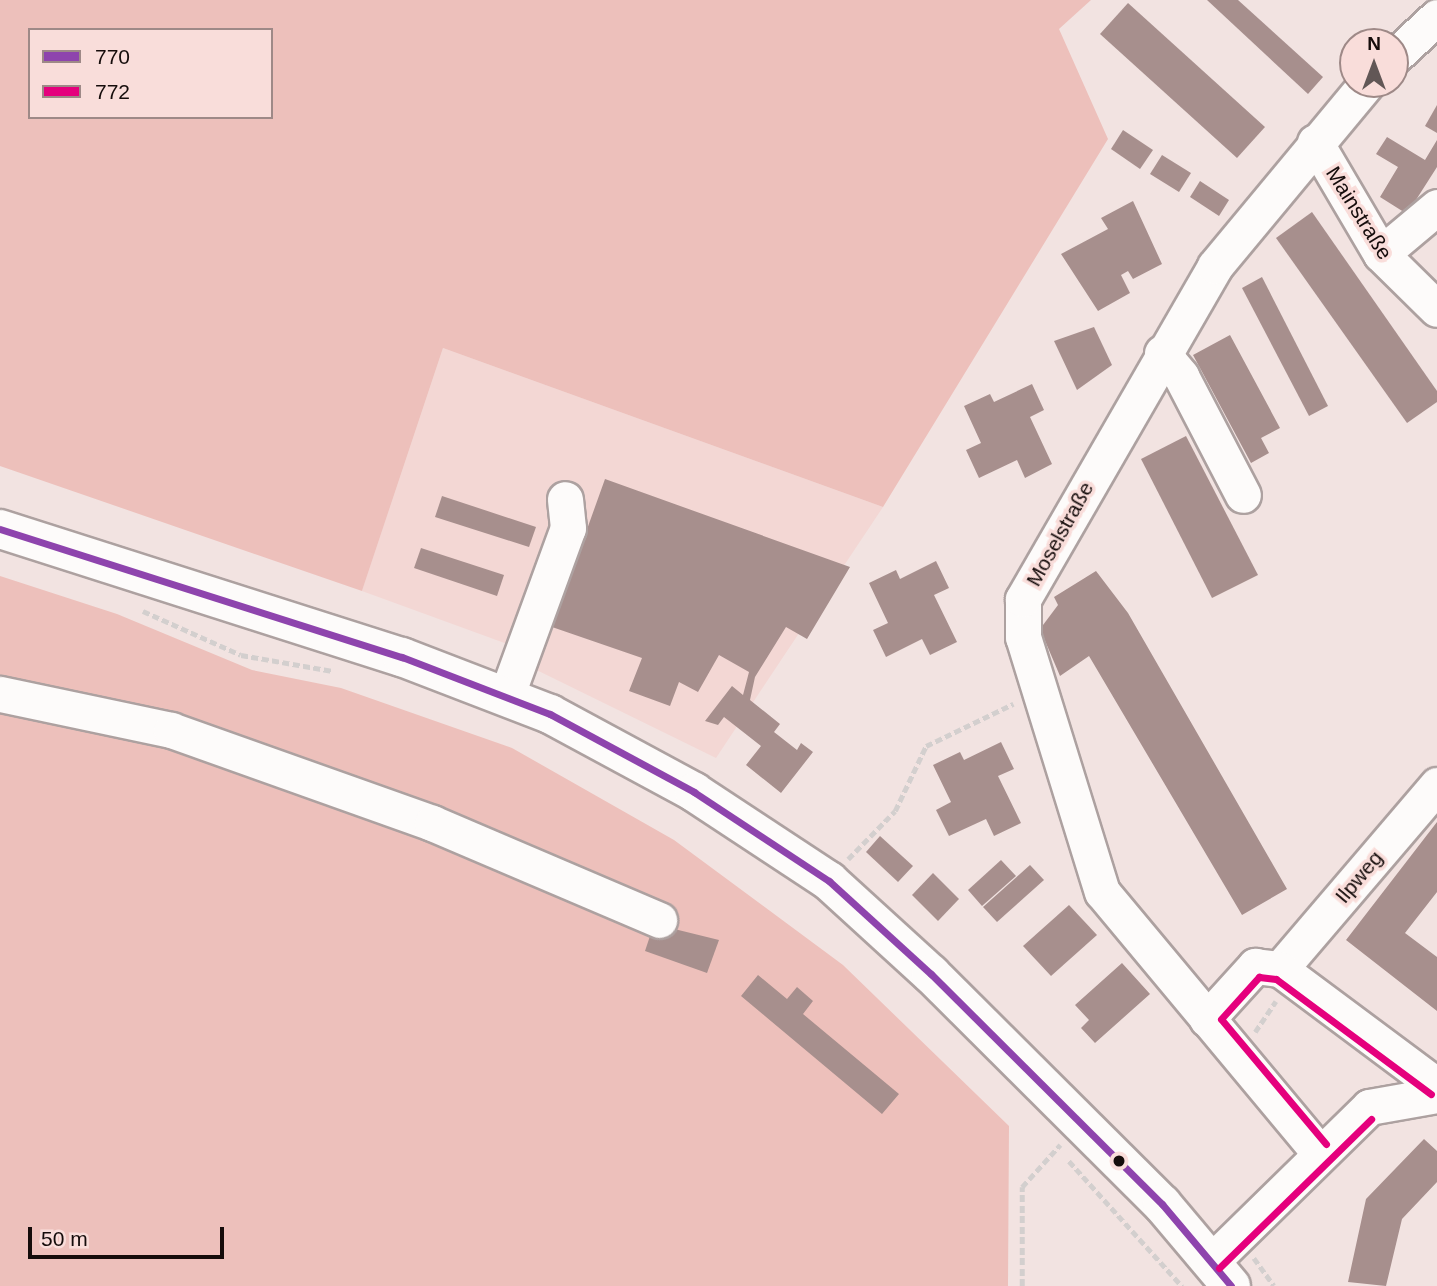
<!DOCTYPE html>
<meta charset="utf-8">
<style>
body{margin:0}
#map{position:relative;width:1437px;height:1286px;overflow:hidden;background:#f2e3e1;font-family:Arial,sans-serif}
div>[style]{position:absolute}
.built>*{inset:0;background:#f3d7d4}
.green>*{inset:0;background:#edc0bb}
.building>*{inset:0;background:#a78f8d}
.path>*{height:4.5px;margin-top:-2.25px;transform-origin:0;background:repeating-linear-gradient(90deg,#d3cfce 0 7px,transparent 0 10.5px)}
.roads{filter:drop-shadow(2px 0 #ada1a0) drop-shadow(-2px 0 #ada1a0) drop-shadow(0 2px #ada1a0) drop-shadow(0 -2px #ada1a0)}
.minor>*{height:35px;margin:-17.5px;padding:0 17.5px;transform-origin:17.5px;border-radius:17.5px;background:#fdfbfa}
.major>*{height:38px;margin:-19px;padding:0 19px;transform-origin:19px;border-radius:19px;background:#fdfbfa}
.bus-1>*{height:7px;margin:-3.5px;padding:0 3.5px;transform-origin:3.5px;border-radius:3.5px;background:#8e44ad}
.bus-2>*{height:7px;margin:-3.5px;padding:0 3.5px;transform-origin:3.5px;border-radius:3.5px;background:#e5007d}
.dots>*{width:19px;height:19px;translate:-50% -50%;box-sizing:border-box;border:4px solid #f9ddda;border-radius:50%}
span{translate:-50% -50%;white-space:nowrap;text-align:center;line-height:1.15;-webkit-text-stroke:7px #f9ddda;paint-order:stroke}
.street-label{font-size:21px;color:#150c0b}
.legend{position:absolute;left:28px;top:28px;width:245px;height:91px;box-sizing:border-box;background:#f9ddda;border:2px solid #9e8987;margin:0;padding:9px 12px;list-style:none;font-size:21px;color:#150c0b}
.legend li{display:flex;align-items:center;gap:14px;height:35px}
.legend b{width:35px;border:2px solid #9e8987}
.north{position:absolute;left:1339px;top:28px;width:70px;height:70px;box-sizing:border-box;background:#f9ddda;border:2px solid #9e8987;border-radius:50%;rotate:0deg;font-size:19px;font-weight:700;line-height:28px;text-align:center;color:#150c0b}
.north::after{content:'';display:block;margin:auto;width:24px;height:32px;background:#625756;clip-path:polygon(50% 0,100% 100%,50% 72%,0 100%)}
.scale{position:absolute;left:28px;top:1227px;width:196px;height:32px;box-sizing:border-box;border:4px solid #150c0b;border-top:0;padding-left:9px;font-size:21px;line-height:24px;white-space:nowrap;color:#150c0b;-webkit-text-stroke:5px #f9ddda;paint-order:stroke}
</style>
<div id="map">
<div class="built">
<div style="clip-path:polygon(443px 348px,883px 507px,716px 758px,506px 655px,510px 645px,362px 591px)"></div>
</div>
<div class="green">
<div style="clip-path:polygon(evenodd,0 0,1091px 0,1059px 29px,1108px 139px,883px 507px,443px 348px,362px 591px,0 466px,0 0,30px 30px,271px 30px,271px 117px,30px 117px,30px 30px)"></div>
<div style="clip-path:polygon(0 576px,117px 614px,252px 670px,341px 688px,512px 748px,674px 840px,843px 965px,1009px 1126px,1008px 1286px,0 1286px)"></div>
</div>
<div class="building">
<div style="clip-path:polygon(1207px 0,1238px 0,1323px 77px,1308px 94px)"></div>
<div style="clip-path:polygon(1128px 3px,1265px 127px,1237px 158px,1100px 34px)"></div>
<div style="clip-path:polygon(1437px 105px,1437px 133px,1425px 126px)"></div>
<div style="clip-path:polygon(1123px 130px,1153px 150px,1140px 169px,1111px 149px)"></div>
<div style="clip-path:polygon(1387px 137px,1425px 160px,1437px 140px,1437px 167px,1407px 214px,1380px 197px,1398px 167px,1376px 154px)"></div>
<div style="clip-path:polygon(1162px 155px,1191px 173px,1179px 192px,1150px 174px)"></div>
<div style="clip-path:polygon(1200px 181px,1229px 200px,1219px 216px,1190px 197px)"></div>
<div style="clip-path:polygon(1133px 201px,1162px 264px,1133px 279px,1128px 271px,1121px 275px,1130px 293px,1098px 311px,1061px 254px,1108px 229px,1101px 218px)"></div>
<div style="clip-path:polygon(1312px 212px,1437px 391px,1437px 402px,1407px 423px,1276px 238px)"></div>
<div style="clip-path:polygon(1262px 277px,1328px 406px,1309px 416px,1242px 288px)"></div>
<div style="clip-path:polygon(1094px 327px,1112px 365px,1077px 390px,1054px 341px)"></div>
<div style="clip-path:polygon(1230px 335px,1280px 428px,1261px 438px,1269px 453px,1251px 463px,1193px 355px)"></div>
<div style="clip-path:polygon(1032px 384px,1044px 410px,1030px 417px,1052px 464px,1025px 478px,1017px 460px,979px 478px,966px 450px,981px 443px,964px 406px,990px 394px,994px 402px)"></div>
<div style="clip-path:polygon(1186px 436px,1258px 575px,1212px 598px,1141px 459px)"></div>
<div style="clip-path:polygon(605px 479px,850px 567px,807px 639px,786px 627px,755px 677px,750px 700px,780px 724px,774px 732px,797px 750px,801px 743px,813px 752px,781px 793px,746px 765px,761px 746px,724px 717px,718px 725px,705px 721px,732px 686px,743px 695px,749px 672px,719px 655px,698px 692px,679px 682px,670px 706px,629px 691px,642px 658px,552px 627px)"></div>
<div style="clip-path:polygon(442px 496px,536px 527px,529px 547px,435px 517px)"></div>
<div style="clip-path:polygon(421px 548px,504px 575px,497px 596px,414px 568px)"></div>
<div style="clip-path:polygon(936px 561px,949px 588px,934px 595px,957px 642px,930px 655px,922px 639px,886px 657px,873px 630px,888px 623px,869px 583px,896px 570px,900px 579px)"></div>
<div style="clip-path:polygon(1096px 571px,1128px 613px,1287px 889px,1242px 915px,1089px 656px,1060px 676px,1040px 629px,1058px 605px,1054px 597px)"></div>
<div style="clip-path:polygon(1001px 742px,1014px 769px,998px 776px,1021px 823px,994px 836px,986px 819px,949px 836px,936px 810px,951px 802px,933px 765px,960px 752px,964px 760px)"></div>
<div style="clip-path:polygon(1437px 822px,1437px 892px,1405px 933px,1437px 957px,1437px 1011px,1346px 940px)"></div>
<div style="clip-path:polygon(880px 836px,913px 866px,898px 882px,866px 852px)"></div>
<div style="clip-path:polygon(1001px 860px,1016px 876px,982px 906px,968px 890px)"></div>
<div style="clip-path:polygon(1030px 865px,1044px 880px,997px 922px,983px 907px)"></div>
<div style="clip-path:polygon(933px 873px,959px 899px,938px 921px,912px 895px)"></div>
<div style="clip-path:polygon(1069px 905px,1097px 935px,1051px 976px,1023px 946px)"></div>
<div style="clip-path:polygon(654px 924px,719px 940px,707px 973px,645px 951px)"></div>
<div style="clip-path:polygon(1122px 963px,1150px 994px,1095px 1043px,1081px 1028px,1089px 1020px,1075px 1005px)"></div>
<div style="clip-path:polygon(758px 975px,787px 999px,797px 987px,813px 1001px,803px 1014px,899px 1094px,882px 1114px,741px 996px)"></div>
<div style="clip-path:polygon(1424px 1139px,1437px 1151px,1437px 1182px,1402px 1219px,1386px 1286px,1348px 1282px,1366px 1199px)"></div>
</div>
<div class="path">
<div style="left:143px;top:611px;width:107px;rotate:24.2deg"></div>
<div style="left:241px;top:655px;width:93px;rotate:9.9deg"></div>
<div style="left:848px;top:859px;width:67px;rotate:-45.6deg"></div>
<div style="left:895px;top:811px;width:72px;rotate:-64.5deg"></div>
<div style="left:926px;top:746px;width:97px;rotate:-25.8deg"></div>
<div style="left:1255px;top:1032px;width:37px;rotate:-56deg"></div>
<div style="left:1069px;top:1161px;width:169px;rotate:47.9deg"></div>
<div style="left:1254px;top:1258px;width:34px;rotate:54deg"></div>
<div style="left:1022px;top:1286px;width:99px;rotate:-90deg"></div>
<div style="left:1022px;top:1187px;width:57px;rotate:-47.9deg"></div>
</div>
<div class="roads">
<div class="minor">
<div style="left:1395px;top:56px;width:57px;rotate:-42.9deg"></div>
<div style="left:1315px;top:142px;width:130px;rotate:59.5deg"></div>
<div style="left:1381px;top:254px;width:78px;rotate:44.5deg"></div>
<div style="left:1381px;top:254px;width:73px;rotate:-40deg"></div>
<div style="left:1162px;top:353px;width:30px;rotate:50deg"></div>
<div style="left:1181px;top:376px;width:134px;rotate:62.5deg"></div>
<div style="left:0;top:694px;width:175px;rotate:11.9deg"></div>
<div style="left:171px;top:730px;width:277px;rotate:19.6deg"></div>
<div style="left:432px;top:823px;width:247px;rotate:23.1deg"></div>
<div style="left:506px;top:697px;width:180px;rotate:-69.9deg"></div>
<div style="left:568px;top:528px;width:29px;rotate:-96deg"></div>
<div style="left:1280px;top:969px;width:242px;rotate:-49.5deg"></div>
<div style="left:1207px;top:1019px;width:72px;rotate:-47.8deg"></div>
<div style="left:1255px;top:966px;width:25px;rotate:7deg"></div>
<div style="left:1280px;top:969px;width:196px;rotate:36.7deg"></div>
<div style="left:1318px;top:1151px;width:337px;rotate:-129.8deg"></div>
<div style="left:1102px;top:892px;width:267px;rotate:-107.2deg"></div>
<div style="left:1023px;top:637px;width:38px;rotate:-90deg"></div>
<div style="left:1023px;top:599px;width:384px;rotate:-60deg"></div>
<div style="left:1215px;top:266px;width:236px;rotate:-50.3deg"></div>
<div style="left:1212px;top:1261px;width:220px;rotate:-44.4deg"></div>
<div style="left:1369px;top:1107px;width:69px;rotate:-10deg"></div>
</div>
<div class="major">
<div style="left:0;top:529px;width:422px;rotate:17.7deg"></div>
<div style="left:402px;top:657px;width:159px;rotate:21.1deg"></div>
<div style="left:550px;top:714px;width:164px;rotate:28.4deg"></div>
<div style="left:694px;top:792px;width:162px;rotate:33.4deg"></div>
<div style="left:829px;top:881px;width:138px;rotate:42.4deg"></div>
<div style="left:931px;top:974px;width:326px;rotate:44.9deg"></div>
<div style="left:1162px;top:1204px;width:107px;rotate:49.9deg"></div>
</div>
</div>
<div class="bus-1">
<div style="left:0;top:529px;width:422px;rotate:17.7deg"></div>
<div style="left:402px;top:657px;width:159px;rotate:21.1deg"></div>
<div style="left:550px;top:714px;width:164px;rotate:28.4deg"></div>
<div style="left:694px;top:792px;width:162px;rotate:33.4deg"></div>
<div style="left:829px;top:881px;width:138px;rotate:42.4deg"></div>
<div style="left:931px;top:974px;width:326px;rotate:44.9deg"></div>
<div style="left:1162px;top:1204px;width:107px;rotate:49.9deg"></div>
</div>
<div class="bus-2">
<div style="left:1326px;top:1144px;width:163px;rotate:-130deg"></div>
<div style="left:1221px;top:1019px;width:57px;rotate:-47.9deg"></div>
<div style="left:1259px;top:977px;width:17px;rotate:7deg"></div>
<div style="left:1276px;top:979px;width:193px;rotate:36.6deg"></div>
<div style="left:1219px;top:1268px;width:213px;rotate:-44.4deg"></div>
</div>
<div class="dots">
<div style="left:1119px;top:1161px;background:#150c0b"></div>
</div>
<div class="street-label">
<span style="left:1359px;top:213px;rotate:58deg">Mainstraße</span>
<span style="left:1060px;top:534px;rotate:-61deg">Moselstraße</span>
<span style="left:1359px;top:877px;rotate:-50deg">Ilpweg</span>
</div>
<ul class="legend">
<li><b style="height:9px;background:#8e44ad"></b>770</li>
<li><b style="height:9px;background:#e5007d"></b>772</li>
</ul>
<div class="north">N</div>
<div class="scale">50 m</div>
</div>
